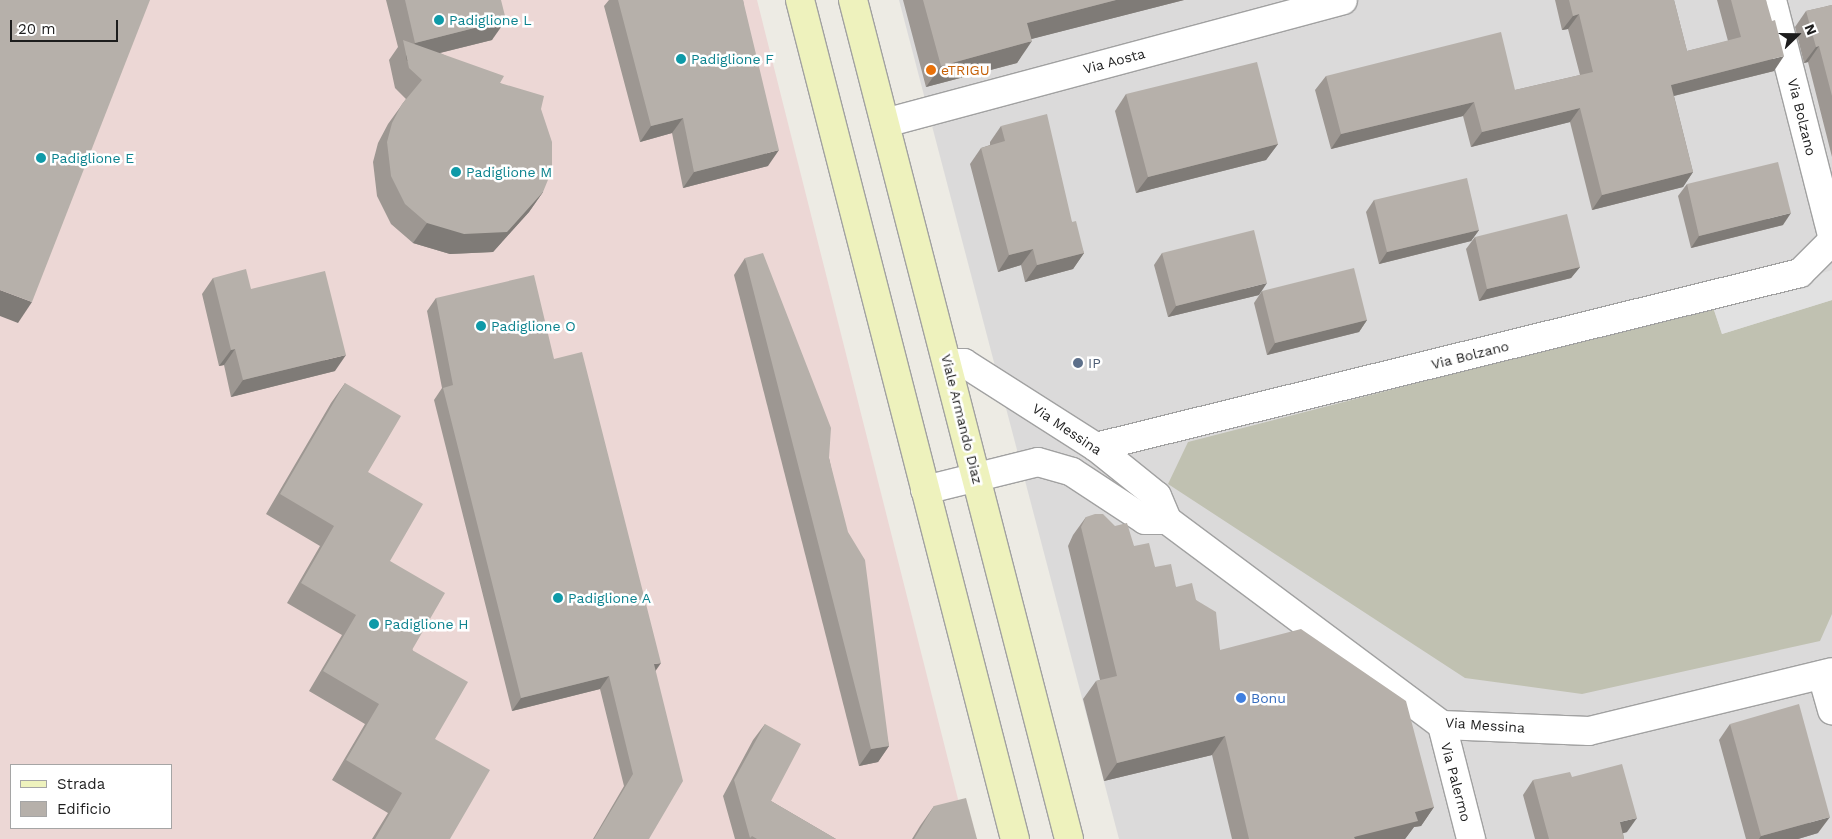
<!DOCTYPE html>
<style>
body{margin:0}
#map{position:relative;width:1832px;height:839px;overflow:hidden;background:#edebe4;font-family:"Work Sans",sans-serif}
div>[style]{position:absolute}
.residential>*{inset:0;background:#dbdada}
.commercial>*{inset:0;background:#ecd7d5}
.construction>*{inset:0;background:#c0c1b1}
.parking>*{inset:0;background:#e1e1e1}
.roads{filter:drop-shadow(1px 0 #a1a1a1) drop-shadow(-1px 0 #a1a1a1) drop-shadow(0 1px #a1a1a1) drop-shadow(0 -1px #a1a1a1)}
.street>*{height:28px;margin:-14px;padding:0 14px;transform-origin:14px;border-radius:14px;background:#fff}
.secondary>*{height:28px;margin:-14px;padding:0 14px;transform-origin:14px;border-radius:14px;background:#eef2bd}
.wall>*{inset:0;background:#9d9792}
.shaded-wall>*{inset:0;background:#7f7b77}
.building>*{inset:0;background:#b6b0aa}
.dots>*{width:14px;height:14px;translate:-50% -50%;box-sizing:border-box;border:2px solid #fff;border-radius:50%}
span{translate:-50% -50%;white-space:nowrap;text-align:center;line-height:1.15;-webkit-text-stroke:5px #fff;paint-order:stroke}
.culture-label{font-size:14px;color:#0d838f}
.left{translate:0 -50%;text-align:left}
.street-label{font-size:14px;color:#1d1d1d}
.food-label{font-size:14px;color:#c56008}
.service-label{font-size:14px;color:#4e5e75}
.shop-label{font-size:14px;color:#366cbe}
.legend{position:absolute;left:10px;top:764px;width:162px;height:65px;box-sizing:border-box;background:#fff;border:1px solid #a5a5a5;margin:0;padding:6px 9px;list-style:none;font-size:15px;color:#1d1d1d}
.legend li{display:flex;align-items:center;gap:10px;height:25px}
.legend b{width:25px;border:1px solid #a5a5a5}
.north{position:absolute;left:1772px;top:10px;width:50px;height:50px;-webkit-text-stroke:4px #fff;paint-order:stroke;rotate:68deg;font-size:14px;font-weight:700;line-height:20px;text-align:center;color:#1d1d1d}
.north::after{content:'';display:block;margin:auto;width:18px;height:22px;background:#1d1d1d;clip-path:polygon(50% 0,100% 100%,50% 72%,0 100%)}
.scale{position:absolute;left:10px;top:20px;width:108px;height:22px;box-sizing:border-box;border:2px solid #1d1d1d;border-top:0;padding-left:6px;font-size:15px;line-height:18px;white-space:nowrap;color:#1d1d1d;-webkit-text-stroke:4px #fff;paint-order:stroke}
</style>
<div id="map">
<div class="residential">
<div style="clip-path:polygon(899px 0,1832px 0,1832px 839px,1119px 839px)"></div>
</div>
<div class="commercial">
<div style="clip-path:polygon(evenodd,0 0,757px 0,968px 839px,0 839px,0 0,11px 765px,171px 765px,171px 828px,11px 828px,11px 765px)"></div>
</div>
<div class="construction">
<div style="clip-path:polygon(1832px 300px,1832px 614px,1820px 641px,1582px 694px,1465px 678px,1168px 484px,1188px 442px,1713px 307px,1722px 334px)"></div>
</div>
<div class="parking">
<div style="clip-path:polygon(1832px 270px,1832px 300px,1722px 334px,1713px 307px)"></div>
</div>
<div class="roads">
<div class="street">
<div style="left:1772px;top:0;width:243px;rotate:75.7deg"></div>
<div style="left:885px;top:123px;width:474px;rotate:-15deg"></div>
<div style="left:947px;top:363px;width:17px"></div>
<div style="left:964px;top:363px;width:156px;rotate:32.5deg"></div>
<div style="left:1096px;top:447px;width:78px;rotate:38.8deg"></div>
<div style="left:1157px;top:496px;width:26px;rotate:67deg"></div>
<div style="left:1167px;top:520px;width:343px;rotate:36.7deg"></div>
<div style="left:1442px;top:725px;width:147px;rotate:2.3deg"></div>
<div style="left:1589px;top:731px;width:250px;rotate:-13.6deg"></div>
<div style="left:1096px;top:447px;width:725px;rotate:-13.88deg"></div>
<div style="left:1800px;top:273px;width:45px;rotate:-45deg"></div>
<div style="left:925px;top:490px;width:116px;rotate:-13.9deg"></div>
<div style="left:1038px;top:462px;width:35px;rotate:16deg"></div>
<div style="left:1072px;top:472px;width:87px;rotate:33.3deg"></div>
<div style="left:1145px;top:520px;width:22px"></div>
<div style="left:1822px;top:675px;width:37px;rotate:74deg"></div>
<div style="left:1442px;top:725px;width:118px;rotate:75.7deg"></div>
</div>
<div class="secondary">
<div style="left:800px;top:0;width:866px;rotate:75.63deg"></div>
<div style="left:853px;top:0;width:866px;rotate:75.56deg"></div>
</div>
</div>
<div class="wall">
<div style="clip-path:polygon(386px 0,501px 0,492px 40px,440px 53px,500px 83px,541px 109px,543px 192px,529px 212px,493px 252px,450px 254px,413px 243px,391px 224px,377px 196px,373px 162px,378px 143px,388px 124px,406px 99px,395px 88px,389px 60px,398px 47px)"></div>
<div style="clip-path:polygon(609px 0,743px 0,768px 166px,683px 188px,672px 133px,640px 142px,604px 6px)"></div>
<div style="clip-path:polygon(903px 0,1184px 0,1031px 39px,1017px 63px,926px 87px)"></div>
<div style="clip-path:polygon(1555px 0,1674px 0,1687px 51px,1728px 41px,1717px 0,1766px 0,1774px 71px,1674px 96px,1693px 172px,1683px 187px,1592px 210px,1570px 122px,1471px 147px,1463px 116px,1331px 149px,1315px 90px,1326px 76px,1515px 90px,1580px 75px,1568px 29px,1562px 30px)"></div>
<div style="clip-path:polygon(1832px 5px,1832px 157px,1808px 62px,1804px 63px,1795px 27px,1806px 11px)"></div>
<div style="clip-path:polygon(1126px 94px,1278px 144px,1266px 160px,1136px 193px,1115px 111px)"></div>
<div style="clip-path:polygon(1001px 126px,1072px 222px,1084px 253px,1073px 269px,1025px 282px,1021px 265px,998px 272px,970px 164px,981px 148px,990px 145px,990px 142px)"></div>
<div style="clip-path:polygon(1687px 184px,1783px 225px,1691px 248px,1678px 196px)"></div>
<div style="clip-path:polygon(1374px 200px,1479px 230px,1471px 241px,1379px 264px,1366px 212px)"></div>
<div style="clip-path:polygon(1475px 237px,1580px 267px,1571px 278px,1479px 301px,1466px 249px)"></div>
<div style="clip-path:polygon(1162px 253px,1259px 295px,1168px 317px,1154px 265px)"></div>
<div style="clip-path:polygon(745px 258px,829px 458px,889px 746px,878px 762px,859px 766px,734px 275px)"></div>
<div style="clip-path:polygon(213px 278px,251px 289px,335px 371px,231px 397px,224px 365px,219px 366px,202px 294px)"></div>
<div style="clip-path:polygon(1262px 291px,1367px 320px,1359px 332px,1267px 355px,1254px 303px)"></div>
<div style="clip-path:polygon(436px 298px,554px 359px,655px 670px,649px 839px,593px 839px,624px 786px,600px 689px,512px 711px,434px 400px,442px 388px,427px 311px)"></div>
<div style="clip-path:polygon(345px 383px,435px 739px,450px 839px,372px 839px,388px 813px,332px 780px,365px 724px,309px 691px,342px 635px,287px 603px,320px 546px,266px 514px,331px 403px)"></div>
<div style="clip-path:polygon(1086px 517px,1134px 546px,1155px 567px,1176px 587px,1196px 600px,1220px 650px,1434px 807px,1421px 826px,1414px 827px,1405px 839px,1232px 839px,1212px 755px,1104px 781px,1083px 699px,1096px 681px,1100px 680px,1068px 546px,1073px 535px)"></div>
<div style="clip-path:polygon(765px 724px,771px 801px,836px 839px,735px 839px,723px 796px,753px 740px)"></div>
<div style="clip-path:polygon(1730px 724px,1818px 833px,1798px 839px,1746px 839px,1719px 740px)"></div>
<div style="clip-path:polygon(1572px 777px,1627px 832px,1623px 833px,1624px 839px,1535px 839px,1523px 795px,1533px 780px)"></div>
<div style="clip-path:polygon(934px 806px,977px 839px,912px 839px,920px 826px)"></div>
</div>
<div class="shaded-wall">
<div style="clip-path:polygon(1116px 0,1184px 0,1012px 44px,1027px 23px)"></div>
<div style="clip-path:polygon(1579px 14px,1568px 29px,1562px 30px,1573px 16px)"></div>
<div style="clip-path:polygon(506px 20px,492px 40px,407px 61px,406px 56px,415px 43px)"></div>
<div style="clip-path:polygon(1032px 41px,1017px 63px,926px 87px,941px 66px)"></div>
<div style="clip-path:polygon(1819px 46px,1808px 62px,1804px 63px,1816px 47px)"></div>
<div style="clip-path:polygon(1784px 56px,1774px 71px,1661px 99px,1671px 85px)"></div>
<div style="clip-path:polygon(1474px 102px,1463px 116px,1331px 149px,1341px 134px)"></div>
<div style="clip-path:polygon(1580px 108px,1570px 122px,1471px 147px,1482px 132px)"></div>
<div style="clip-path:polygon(683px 118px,672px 133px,640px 142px,651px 126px)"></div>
<div style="clip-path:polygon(1278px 144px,1266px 160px,1136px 193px,1148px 177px)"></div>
<div style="clip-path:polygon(779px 150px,768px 166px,683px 188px,694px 172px)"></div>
<div style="clip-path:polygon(1693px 172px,1683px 187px,1592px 210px,1602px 195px)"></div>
<div style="clip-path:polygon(543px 192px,529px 212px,493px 252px,450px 254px,413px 243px,427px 223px)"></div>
<div style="clip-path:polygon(1791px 213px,1783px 225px,1691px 248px,1699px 236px)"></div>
<div style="clip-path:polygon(1479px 230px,1471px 241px,1379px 264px,1387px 252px)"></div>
<div style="clip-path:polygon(1033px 249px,1021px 265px,998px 272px,1009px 255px)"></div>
<div style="clip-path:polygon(1084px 253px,1073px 269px,1025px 282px,1037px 265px)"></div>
<div style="clip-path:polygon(1580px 267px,1571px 278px,1479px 301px,1487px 289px)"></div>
<div style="clip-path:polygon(1267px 283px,1259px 295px,1168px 317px,1176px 306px)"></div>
<div style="clip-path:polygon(0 290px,32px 302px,18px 323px,0 316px)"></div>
<div style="clip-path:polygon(1367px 320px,1359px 332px,1267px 355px,1275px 343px)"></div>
<div style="clip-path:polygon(235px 349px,224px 365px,219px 366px,231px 350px)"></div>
<div style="clip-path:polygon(346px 355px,335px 371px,231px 397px,243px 380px)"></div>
<div style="clip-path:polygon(661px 663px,652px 676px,654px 664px)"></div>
<div style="clip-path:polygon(609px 676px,600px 689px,512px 711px,521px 698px)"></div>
<div style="clip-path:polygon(1225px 736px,1212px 755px,1104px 781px,1117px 763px)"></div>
<div style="clip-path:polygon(889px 746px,878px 762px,859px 766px,871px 749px)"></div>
<div style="clip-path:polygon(1434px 807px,1421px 826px,1414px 827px,1405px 839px,1353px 839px,1354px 837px,1415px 812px)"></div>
<div style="clip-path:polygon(1830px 817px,1818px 833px,1798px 839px,1759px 839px,1761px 836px)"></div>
<div style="clip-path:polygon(1637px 818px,1627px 832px,1610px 837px,1620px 822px)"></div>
</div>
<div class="building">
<div style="clip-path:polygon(0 0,150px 0,32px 302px,0 290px)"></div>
<div style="clip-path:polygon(405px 0,501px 0,506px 20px,415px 43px)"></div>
<div style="clip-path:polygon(618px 0,743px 0,779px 150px,694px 172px,683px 118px,651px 126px)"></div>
<div style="clip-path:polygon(923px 0,1116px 0,1027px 23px,1032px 41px,941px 66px)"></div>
<div style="clip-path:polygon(1569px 0,1674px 0,1687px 51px,1741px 37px,1731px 0,1766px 0,1772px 21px,1775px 20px,1784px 56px,1671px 85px,1693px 172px,1602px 195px,1580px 108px,1482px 132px,1474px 102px,1341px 134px,1326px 76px,1501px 32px,1515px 90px,1593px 72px,1579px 14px,1573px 16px)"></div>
<div style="clip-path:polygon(1832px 5px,1832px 96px,1819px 46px,1816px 47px,1806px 11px)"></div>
<div style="clip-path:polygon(403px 40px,504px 76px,500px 83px,544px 96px,541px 109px,552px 142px,552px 170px,543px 192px,507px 232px,464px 234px,427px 223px,405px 204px,391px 176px,387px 142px,392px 123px,402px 104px,422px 80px,409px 68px)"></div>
<div style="clip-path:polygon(1257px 62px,1278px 144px,1148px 177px,1126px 94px)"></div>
<div style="clip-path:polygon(1047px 114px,1072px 222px,1076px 221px,1084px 253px,1037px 265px,1033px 249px,1009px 255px,981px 148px,1005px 141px,1001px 126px)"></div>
<div style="clip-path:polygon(1778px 162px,1791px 213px,1699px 236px,1687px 184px)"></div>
<div style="clip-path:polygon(1467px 178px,1479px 230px,1387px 252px,1374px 200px)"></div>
<div style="clip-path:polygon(1567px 214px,1580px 267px,1487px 289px,1475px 237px)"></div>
<div style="clip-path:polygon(1254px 230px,1267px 283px,1176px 306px,1162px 253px)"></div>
<div style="clip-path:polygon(763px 253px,831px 428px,829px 458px,848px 532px,865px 560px,889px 746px,871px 749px,745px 258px)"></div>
<div style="clip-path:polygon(1354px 268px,1367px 320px,1275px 343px,1262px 291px)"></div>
<div style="clip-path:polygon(246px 269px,251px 289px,325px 271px,346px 355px,243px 380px,235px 349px,231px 350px,213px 278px)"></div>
<div style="clip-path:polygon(534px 275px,554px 359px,582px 352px,661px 663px,654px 664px,683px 781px,649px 839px,594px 839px,633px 774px,609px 676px,521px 698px,443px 388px,453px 385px,436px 298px)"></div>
<div style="clip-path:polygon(345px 383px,401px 416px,368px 472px,423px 504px,390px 561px,445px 593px,412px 650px,468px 682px,435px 739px,490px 770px,450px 839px,375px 839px,402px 793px,346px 760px,379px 704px,323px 671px,356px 615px,301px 583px,334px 526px,280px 494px)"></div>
<div style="clip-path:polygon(1095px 514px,1103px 514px,1115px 526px,1127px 523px,1134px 546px,1149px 543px,1155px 567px,1171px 564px,1176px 587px,1192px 583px,1196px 600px,1216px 612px,1220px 650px,1301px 629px,1406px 701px,1434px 807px,1415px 812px,1418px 821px,1354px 837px,1355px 839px,1249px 839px,1225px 736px,1117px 763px,1096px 681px,1117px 676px,1081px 527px,1086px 517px)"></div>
<div style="clip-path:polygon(1799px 704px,1830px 817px,1761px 836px,1730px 724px)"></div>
<div style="clip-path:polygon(765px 724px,801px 744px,771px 801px,836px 839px,757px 839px,752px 836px,750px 838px,734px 780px)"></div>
<div style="clip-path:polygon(1622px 764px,1637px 818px,1620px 822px,1624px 839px,1549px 839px,1533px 780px,1570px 772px,1572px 777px)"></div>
<div style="clip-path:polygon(966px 798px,977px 839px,914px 839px,934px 806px)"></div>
</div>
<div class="dots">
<div style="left:439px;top:20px;background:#0f9aa8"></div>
<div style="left:681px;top:59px;background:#0f9aa8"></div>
<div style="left:931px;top:70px;background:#e8710a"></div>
<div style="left:41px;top:158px;background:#0f9aa8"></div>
<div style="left:456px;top:172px;background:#0f9aa8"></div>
<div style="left:481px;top:326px;background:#0f9aa8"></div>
<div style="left:1078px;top:363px;background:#5c6f8a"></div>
<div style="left:558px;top:598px;background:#0f9aa8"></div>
<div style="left:374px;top:624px;background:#0f9aa8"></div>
<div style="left:1241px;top:698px;background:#3f7fe0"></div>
</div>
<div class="culture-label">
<span class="left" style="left:449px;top:20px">Padiglione L</span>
<span class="left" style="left:691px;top:59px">Padiglione F</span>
<span class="left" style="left:51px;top:158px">Padiglione E</span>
<span class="left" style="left:466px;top:172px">Padiglione M</span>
<span class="left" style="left:491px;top:326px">Padiglione O</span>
<span class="left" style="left:568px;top:598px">Padiglione A</span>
<span class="left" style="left:384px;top:624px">Padiglione H</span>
</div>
<div class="street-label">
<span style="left:1114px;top:61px;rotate:-15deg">Via Aosta</span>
<span style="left:1802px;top:117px;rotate:76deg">Via Bolzano</span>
<span style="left:1470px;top:355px;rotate:-14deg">Via Bolzano</span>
<span style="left:962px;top:419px;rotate:76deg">Viale Armando Diaz</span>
<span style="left:1067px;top:429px;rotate:34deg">Via Messina</span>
<span style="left:1485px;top:725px;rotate:4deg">Via Messina</span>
<span style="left:1456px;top:782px;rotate:75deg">Via Palermo</span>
</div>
<div class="food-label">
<span class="left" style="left:941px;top:70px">eTRIGU</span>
</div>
<div class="service-label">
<span class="left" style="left:1088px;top:363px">IP</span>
</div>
<div class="shop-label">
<span class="left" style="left:1251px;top:698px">Bonu</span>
</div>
<ul class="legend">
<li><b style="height:6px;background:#eef2bd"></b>Strada</li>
<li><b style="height:14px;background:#b6b0aa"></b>Edificio</li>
</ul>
<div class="north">N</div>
<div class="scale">20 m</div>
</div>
